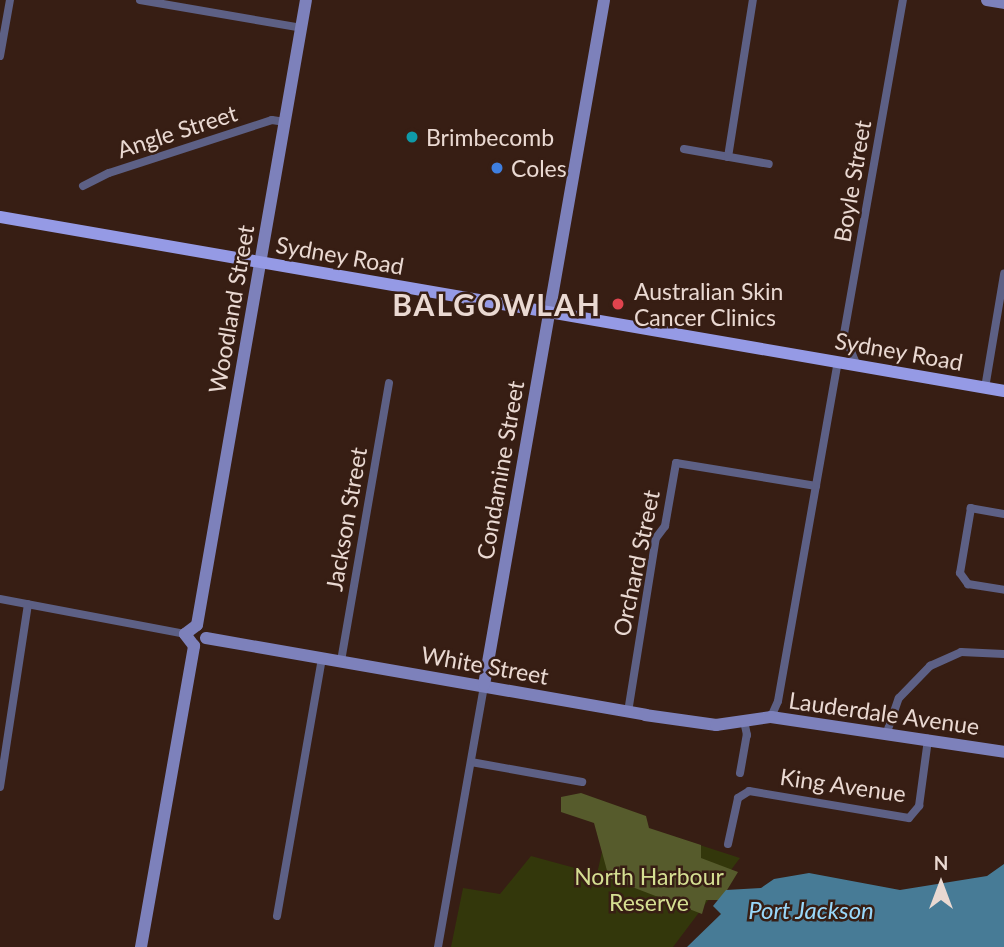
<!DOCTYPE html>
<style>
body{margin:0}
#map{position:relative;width:1004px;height:947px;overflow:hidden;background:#371e14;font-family:Lato,sans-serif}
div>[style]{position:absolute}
.green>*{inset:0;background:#33370b}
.forest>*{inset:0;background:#565b2c}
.water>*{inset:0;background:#477b96}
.street>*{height:8px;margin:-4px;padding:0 4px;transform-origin:4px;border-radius:4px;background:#5d6085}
.secondary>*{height:12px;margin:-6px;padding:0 6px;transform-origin:6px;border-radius:6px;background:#7d81bb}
.primary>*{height:12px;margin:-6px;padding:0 6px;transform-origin:6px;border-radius:6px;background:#959ae5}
.dots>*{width:19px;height:19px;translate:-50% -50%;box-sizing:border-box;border:4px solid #371e14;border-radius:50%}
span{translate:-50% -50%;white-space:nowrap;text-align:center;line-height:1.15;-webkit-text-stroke:5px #371e14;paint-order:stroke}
.street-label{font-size:23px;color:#ead9d2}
.poi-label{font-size:23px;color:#ead9d2}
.left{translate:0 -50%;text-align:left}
.park-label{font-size:23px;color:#d5df92}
.water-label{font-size:24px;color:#99d8fa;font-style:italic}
.district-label{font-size:30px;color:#ead9d2;font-weight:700;letter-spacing:2px}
.north{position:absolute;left:906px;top:849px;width:70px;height:70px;-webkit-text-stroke:5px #371e14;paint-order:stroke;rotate:0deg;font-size:19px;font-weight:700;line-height:28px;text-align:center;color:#ead9d2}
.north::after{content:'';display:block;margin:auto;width:24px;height:32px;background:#ead9d2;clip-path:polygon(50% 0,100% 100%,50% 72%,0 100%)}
</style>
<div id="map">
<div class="green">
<div style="clip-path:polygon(610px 816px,740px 858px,673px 947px,451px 947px,463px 888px,500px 894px,531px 856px,597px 874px)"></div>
</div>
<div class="forest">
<div style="clip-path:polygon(581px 793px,646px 816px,649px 828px,701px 845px,701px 858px,738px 872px,721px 900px,706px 900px,702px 914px,609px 878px,594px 823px,561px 812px,561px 797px)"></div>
</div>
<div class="water">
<div style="clip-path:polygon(1004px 864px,1004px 947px,687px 947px,721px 914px,713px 906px,726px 890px,761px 888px,774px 879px,809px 873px,900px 890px,987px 876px)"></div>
</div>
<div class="street">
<div style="left:140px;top:0;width:164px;rotate:9.8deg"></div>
<div style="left:0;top:56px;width:57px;rotate:-79.9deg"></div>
<div style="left:684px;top:149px;width:86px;rotate:10deg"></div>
<div style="left:728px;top:157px;width:159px;rotate:-81deg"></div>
<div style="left:83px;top:186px;width:29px;rotate:-27deg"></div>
<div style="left:109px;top:173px;width:171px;rotate:-18deg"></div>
<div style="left:272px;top:120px;width:13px;rotate:9deg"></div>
<div style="left:857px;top:366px;width:35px;rotate:-112deg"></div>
<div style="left:844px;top:334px;width:339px;rotate:-80deg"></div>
<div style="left:985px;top:388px;width:116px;rotate:-80.5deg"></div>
<div style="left:1004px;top:514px;width:34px;rotate:-170deg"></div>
<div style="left:971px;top:508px;width:66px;rotate:99.6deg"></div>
<div style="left:960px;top:573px;width:14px;rotate:54deg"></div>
<div style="left:968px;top:584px;width:36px;rotate:9deg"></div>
<div style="left:0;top:599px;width:188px;rotate:10.7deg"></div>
<div style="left:341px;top:661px;width:282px;rotate:-80.2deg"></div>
<div style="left:628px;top:712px;width:176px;rotate:-80.9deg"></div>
<div style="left:656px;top:538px;width:15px;rotate:-53deg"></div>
<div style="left:665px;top:526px;width:64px;rotate:-80.1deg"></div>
<div style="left:676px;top:463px;width:142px;rotate:9.3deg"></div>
<div style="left:771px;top:717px;width:17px;rotate:-66deg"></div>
<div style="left:778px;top:701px;width:344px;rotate:-80deg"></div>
<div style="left:886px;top:735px;width:39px;rotate:-71deg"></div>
<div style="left:899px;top:698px;width:45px;rotate:-45.9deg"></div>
<div style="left:930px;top:666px;width:34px;rotate:-24deg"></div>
<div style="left:961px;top:652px;width:43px;rotate:2.7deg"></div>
<div style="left:471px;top:762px;width:113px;rotate:10.2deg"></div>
<div style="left:740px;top:773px;width:39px;rotate:-80deg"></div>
<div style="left:747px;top:735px;width:14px;rotate:-102deg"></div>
<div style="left:0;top:787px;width:185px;rotate:-81.3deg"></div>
<div style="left:728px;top:844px;width:47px;rotate:-77.7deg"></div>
<div style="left:738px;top:798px;width:13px;rotate:-32deg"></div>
<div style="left:749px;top:791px;width:162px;rotate:9.6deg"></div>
<div style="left:909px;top:818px;width:16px;rotate:-50deg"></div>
<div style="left:919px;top:806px;width:68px;rotate:-82.3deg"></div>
<div style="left:277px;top:916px;width:262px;rotate:-80.1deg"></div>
<div style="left:438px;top:947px;width:266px;rotate:-80deg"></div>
</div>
<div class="secondary">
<div style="left:987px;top:0;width:17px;rotate:10deg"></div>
<div style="left:197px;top:625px;width:634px;rotate:-80.11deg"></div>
<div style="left:206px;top:638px;width:446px;rotate:9.9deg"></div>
<div style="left:645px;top:715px;width:72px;rotate:8deg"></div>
<div style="left:716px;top:725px;width:56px;rotate:-8.3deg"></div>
<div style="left:771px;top:717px;width:236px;rotate:8.5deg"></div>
<div style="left:194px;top:646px;width:15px;rotate:-127deg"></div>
<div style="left:185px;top:634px;width:15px;rotate:-37deg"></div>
<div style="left:484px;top:685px;width:695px;rotate:-80.06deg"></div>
<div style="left:141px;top:947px;width:306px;rotate:-80deg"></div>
</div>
<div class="primary">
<div style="left:0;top:217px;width:1019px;rotate:9.83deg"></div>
</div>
<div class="dots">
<div style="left:412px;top:137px;background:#0f9aa8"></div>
<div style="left:497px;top:168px;background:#3f7fe0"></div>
<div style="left:618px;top:304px;background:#e0444e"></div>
</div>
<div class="street-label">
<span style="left:177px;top:131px;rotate:-18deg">Angle Street</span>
<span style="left:852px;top:181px;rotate:-80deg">Boyle Street</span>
<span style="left:340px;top:255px;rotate:10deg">Sydney Road</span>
<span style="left:231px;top:309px;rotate:-80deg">Woodland Street</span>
<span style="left:899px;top:351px;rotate:10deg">Sydney Road</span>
<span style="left:500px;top:470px;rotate:-80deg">Condamine Street</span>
<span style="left:346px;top:519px;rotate:-80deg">Jackson Street</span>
<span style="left:636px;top:563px;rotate:-78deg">Orchard Street</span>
<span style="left:485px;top:665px;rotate:10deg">White Street</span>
<span style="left:884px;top:713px;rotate:8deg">Lauderdale Avenue</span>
<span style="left:843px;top:785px;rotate:8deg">King Avenue</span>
</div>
<div class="poi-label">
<span class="left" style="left:426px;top:137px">Brimbecomb</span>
<span class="left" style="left:511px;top:168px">Coles</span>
<span class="left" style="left:634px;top:304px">Australian Skin<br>Cancer Clinics</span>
</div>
<div class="park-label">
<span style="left:649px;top:889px">North Harbour<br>Reserve</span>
</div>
<div class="water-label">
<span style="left:811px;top:910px">Port Jackson</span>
</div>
<div class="district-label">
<span style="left:497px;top:304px">BALGOWLAH</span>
</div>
<div class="north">N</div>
</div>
